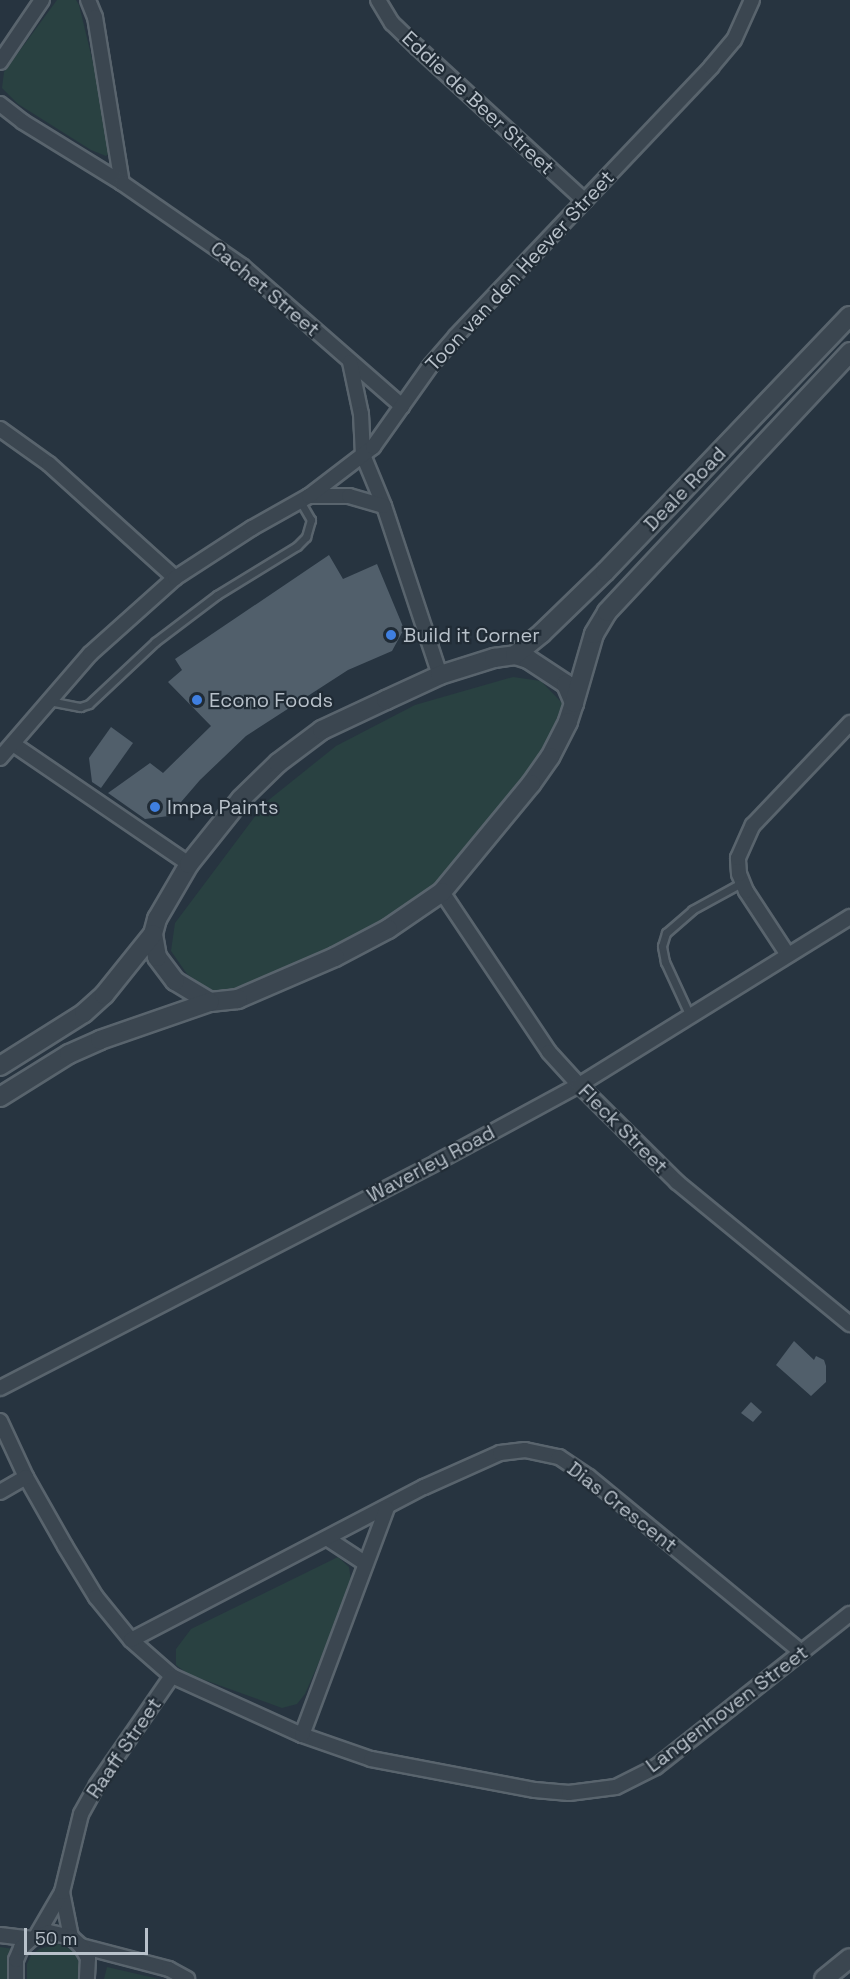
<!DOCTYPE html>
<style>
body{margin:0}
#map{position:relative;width:850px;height:1979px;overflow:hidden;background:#273440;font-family:"Space Grotesk",sans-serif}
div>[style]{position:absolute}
.green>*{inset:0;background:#294141}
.building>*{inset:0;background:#515f6b}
.roads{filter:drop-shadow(2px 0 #59646d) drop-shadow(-2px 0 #59646d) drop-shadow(0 2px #59646d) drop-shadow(0 -2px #59646d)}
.service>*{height:7px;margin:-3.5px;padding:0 3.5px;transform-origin:3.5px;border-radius:3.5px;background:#3b4650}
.minor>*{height:14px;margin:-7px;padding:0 7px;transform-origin:7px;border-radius:7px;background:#3b4650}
.tertiary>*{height:18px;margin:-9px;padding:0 9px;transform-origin:9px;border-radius:9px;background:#3b4650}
.dots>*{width:16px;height:16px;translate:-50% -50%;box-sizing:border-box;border:3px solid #202b35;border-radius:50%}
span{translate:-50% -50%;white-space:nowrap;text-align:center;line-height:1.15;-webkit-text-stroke:4.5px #202b35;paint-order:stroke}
.street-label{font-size:20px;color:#b8c1ca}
.poi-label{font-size:20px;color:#b8c1ca}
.left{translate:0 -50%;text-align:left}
.scale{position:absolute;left:24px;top:1928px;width:124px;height:27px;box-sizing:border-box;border:3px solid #b8c1ca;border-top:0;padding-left:8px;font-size:18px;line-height:21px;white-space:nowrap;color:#b8c1ca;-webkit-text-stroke:4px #202b35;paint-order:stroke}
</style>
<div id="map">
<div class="green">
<div style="clip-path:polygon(57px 0,76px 0,79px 5px,114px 149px,106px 156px,91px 150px,18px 104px,2px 88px,4px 72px)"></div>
<div style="clip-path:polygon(513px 677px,541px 681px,563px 704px,560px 739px,472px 854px,411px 911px,246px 991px,214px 993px,187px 974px,171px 951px,175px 923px,265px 803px,336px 746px,415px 705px)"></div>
<div style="clip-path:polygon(338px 1557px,349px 1567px,352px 1587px,305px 1694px,297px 1704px,282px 1708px,188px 1674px,176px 1665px,176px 1649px,191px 1629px)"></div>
<div style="clip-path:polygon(58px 1944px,72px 1950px,79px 1958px,83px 1967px,82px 1979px,27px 1979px,27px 1964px,31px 1955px,39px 1949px)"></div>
<div style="clip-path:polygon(0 1947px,13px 1949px,7px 1979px,0 1979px)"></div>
<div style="clip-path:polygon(107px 1967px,159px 1979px,104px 1979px)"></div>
</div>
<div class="building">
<div style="clip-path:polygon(329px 555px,343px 579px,377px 564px,404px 629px,392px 651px,348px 670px,246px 736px,200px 780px,169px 816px,145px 819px,108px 793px,150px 763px,163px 773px,211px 726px,168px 682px,182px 670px,175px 659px)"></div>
<div style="clip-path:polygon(111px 727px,133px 743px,101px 788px,92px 782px,89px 758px)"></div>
<div style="clip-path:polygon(794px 1341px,814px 1360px,816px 1356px,824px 1360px,826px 1366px,826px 1382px,811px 1396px,776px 1365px)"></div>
<div style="clip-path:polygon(751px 1402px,762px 1412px,753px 1422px,741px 1413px)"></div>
</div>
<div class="roads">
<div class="service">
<div style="left:49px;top:701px;width:32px;rotate:11deg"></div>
<div style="left:80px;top:707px;width:9px;rotate:-18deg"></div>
<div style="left:89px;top:704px;width:91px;rotate:-43.2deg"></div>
<div style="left:155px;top:642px;width:78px;rotate:-37.2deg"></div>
<div style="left:217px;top:595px;width:94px;rotate:-31.5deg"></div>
<div style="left:297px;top:546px;width:13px;rotate:-45deg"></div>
<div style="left:306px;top:537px;width:18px;rotate:-74deg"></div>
<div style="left:311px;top:520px;width:22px;rotate:-120deg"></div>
<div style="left:690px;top:1016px;width:60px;rotate:-114.8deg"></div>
<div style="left:665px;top:962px;width:16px;rotate:-101deg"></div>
<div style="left:662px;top:946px;width:14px;rotate:-73deg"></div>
<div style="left:666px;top:933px;width:35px;rotate:-41deg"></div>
<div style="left:692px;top:910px;width:58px;rotate:-28.8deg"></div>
</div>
<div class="minor">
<div style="left:88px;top:0;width:18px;rotate:68deg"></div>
<div style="left:95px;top:17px;width:168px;rotate:80.8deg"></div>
<div style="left:378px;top:0;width:27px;rotate:59deg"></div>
<div style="left:392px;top:23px;width:36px;rotate:44deg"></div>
<div style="left:418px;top:48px;width:226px;rotate:42.5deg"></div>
<div style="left:0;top:62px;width:75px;rotate:-55.9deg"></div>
<div style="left:0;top:104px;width:29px;rotate:38deg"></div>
<div style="left:23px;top:122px;width:116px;rotate:31.6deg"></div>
<div style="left:122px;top:183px;width:146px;rotate:34.7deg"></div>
<div style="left:242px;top:266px;width:213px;rotate:41.2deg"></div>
<div style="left:350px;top:362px;width:53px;rotate:78.1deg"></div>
<div style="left:361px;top:414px;width:41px;rotate:87.2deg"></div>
<div style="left:363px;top:455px;width:55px;rotate:67.6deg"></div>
<div style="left:384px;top:506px;width:178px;rotate:71.7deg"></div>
<div style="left:0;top:429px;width:60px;rotate:35.5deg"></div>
<div style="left:49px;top:464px;width:170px;rotate:42.1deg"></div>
<div style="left:309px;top:496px;width:40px"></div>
<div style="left:349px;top:496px;width:36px;rotate:16deg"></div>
<div style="left:13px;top:744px;width:213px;rotate:34.3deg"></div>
<div style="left:0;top:758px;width:138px;rotate:-49.1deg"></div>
<div style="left:90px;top:654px;width:114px;rotate:-41.8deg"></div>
<div style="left:175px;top:578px;width:92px;rotate:-33deg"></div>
<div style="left:252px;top:528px;width:65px;rotate:-29.3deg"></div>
<div style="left:309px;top:496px;width:81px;rotate:-37.4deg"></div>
<div style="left:373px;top:447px;width:100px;rotate:-54.7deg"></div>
<div style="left:431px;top:365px;width:38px;rotate:-49deg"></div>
<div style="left:456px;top:336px;width:371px;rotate:-46.5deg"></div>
<div style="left:711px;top:67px;width:35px;rotate:-50deg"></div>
<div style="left:734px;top:40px;width:44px;rotate:-65.8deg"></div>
<div style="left:442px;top:892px;width:192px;rotate:56.2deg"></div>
<div style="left:549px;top:1052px;width:45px;rotate:47.7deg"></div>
<div style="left:579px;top:1085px;width:138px;rotate:44.7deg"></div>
<div style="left:677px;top:1182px;width:224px;rotate:39.4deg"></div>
<div style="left:788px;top:955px;width:77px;rotate:-123.3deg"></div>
<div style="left:746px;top:891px;width:18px;rotate:-112deg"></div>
<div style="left:739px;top:874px;width:16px;rotate:-94deg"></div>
<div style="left:738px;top:858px;width:36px;rotate:-66deg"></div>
<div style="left:753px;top:825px;width:141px;rotate:-46.4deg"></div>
<div style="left:0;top:1388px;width:492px;rotate:-27.3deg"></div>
<div style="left:437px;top:1162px;width:162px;rotate:-28.5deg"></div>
<div style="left:579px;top:1085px;width:319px;rotate:-31.8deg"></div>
<div style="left:0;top:1421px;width:62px;rotate:65.1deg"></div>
<div style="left:26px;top:1477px;width:79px;rotate:60.5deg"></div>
<div style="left:65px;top:1546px;width:60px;rotate:58.7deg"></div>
<div style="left:96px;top:1597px;width:55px;rotate:50.9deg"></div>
<div style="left:131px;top:1640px;width:55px;rotate:41.3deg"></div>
<div style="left:172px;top:1676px;width:143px;rotate:24.4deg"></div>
<div style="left:302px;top:1735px;width:73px;rotate:19.2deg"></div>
<div style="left:371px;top:1759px;width:167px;rotate:10.7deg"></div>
<div style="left:535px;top:1790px;width:34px;rotate:5deg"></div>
<div style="left:569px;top:1793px;width:47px;rotate:-7.3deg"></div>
<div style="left:616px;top:1787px;width:45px;rotate:-26.6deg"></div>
<div style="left:656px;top:1767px;width:247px;rotate:-38.3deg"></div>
<div style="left:0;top:1492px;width:30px;rotate:-30deg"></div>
<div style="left:328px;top:1539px;width:45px;rotate:33.3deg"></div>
<div style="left:131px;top:1640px;width:331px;rotate:-27.6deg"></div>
<div style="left:424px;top:1487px;width:83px;rotate:-24.1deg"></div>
<div style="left:500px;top:1453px;width:25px;rotate:-7deg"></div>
<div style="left:525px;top:1450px;width:35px;rotate:12deg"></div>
<div style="left:559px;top:1457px;width:36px;rotate:34deg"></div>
<div style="left:589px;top:1477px;width:275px;rotate:39.5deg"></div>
<div style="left:302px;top:1735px;width:242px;rotate:-69.5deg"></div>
<div style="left:62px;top:1892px;width:46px;rotate:78.7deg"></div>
<div style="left:0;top:1935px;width:31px;rotate:7deg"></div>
<div style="left:37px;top:1935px;width:50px;rotate:-59.8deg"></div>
<div style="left:62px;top:1892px;width:80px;rotate:-76.3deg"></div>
<div style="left:81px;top:1814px;width:33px;rotate:-61deg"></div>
<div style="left:97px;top:1785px;width:132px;rotate:-55.5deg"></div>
<div style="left:81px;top:1946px;width:91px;rotate:14.6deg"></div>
<div style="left:169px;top:1969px;width:21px;rotate:29deg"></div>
<div style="left:16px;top:1979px;width:19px;rotate:-90deg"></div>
<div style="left:16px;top:1960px;width:13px;rotate:-67deg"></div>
<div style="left:21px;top:1948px;width:13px;rotate:-42deg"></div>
<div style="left:31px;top:1939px;width:19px;rotate:-21deg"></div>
<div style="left:49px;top:1932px;width:23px;rotate:13deg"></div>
<div style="left:71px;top:1937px;width:13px;rotate:42deg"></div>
<div style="left:81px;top:1946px;width:14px;rotate:60deg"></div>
<div style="left:88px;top:1958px;width:21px;rotate:93deg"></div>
</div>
<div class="tertiary">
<div style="left:515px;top:655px;width:14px;rotate:17deg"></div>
<div style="left:528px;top:659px;width:45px;rotate:33.3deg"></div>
<div style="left:566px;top:684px;width:21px;rotate:67deg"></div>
<div style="left:574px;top:703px;width:20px;rotate:108deg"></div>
<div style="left:568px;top:722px;width:39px;rotate:117deg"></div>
<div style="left:550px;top:757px;width:33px;rotate:125deg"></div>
<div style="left:531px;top:784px;width:140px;rotate:129.5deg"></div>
<div style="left:442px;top:892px;width:65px;rotate:145.6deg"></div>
<div style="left:388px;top:929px;width:60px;rotate:152.2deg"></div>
<div style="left:335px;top:957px;width:106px;rotate:156.6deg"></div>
<div style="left:238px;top:999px;width:28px;rotate:174deg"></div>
<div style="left:210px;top:1002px;width:41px;rotate:-149deg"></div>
<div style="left:175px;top:981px;width:30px;rotate:-127deg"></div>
<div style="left:157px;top:957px;width:23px;rotate:-100deg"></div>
<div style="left:153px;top:934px;width:16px;rotate:-75deg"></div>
<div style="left:157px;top:919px;width:64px;rotate:-59.8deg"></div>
<div style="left:189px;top:864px;width:83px;rotate:-51.3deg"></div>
<div style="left:241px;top:799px;width:52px;rotate:-44.2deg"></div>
<div style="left:278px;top:763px;width:55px;rotate:-36.9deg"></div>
<div style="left:322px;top:730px;width:71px;rotate:-25.1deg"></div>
<div style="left:386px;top:700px;width:60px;rotate:-24.8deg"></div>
<div style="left:440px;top:675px;width:57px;rotate:-17.5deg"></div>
<div style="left:494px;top:658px;width:21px;rotate:-8deg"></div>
<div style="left:515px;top:655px;width:35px;rotate:-39deg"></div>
<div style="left:542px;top:633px;width:88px;rotate:-44.1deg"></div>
<div style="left:605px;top:572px;width:354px;rotate:-46.3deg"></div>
<div style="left:574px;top:703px;width:72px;rotate:-73.8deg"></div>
<div style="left:594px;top:634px;width:26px;rotate:-59deg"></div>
<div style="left:607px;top:612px;width:356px;rotate:-46.9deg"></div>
<div style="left:0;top:1066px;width:99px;rotate:-32.2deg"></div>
<div style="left:84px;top:1013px;width:27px;rotate:-42deg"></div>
<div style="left:104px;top:995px;width:78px;rotate:-51.2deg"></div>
<div style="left:0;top:1097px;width:81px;rotate:-31.9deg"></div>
<div style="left:69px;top:1054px;width:34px;rotate:-24deg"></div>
<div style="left:100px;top:1040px;width:116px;rotate:-19.1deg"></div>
<div style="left:824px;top:1979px;width:33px;rotate:-39deg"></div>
</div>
</div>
<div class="dots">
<div style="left:391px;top:635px;background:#3f7fe0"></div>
<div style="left:197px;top:700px;background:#3f7fe0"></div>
<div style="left:155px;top:807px;background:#3f7fe0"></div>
</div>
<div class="street-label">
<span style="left:478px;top:103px;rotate:43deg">Eddie de Beer Street</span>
<span style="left:520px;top:271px;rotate:-47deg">Toon van den Heever Street</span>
<span style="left:265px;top:289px;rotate:40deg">Cachet Street</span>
<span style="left:685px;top:489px;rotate:-46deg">Deale Road</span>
<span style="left:623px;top:1129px;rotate:45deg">Fleck Street</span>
<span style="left:431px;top:1164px;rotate:-28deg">Waverley Road</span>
<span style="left:622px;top:1507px;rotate:38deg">Dias Crescent</span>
<span style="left:727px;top:1709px;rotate:-37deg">Langenhoven Street</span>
<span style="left:124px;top:1748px;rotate:-56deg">Raaff Street</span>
</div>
<div class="poi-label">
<span class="left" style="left:403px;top:635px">Build it Corner</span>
<span class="left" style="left:209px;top:700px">Econo Foods</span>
<span class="left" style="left:167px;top:807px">Impa Paints</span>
</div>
<div class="scale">50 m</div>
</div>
